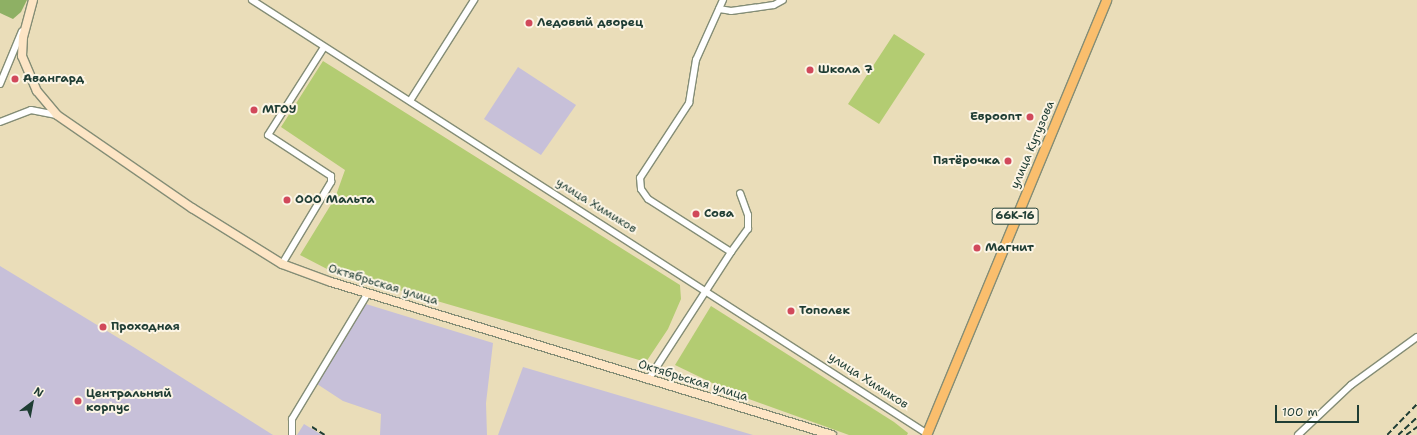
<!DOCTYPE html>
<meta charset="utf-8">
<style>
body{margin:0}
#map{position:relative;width:1417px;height:435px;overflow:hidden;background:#eaddb9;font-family:"Shantell Sans",sans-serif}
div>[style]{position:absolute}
.industrial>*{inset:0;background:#c7c0d9}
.green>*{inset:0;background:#b3cc72}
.forest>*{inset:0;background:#8eb064}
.roads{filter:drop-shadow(1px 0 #848d76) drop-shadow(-1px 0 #848d76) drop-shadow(0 1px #848d76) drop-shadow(0 -1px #848d76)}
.minor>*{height:6px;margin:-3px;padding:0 3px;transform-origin:3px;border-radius:3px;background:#fff}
.secondary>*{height:8px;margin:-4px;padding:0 4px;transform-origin:4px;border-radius:4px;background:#fde5c5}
.primary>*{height:9px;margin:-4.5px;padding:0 4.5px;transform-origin:4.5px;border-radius:4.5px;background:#fabe6d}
.rail>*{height:1.5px;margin-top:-0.75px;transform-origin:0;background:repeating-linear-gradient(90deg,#1f3d34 0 6px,transparent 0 9px)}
.dots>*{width:11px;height:11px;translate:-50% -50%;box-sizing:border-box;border:2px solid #fcf5e5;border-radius:50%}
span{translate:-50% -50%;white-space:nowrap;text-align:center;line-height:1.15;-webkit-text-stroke:4px #fcf5e5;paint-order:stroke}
.shield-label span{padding:1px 3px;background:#fcf5e5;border:1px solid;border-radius:3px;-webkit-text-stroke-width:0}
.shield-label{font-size:11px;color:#1f3d34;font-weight:700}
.poi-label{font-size:12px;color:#1f3d34;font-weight:700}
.left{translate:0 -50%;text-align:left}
.right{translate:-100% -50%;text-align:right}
.street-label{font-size:12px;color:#1f3d34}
.north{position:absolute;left:12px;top:383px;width:40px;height:40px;-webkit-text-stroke:3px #fcf5e5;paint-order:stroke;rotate:32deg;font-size:11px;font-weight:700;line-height:16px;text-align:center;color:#1f3d34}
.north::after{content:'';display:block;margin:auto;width:14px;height:18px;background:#1f3d34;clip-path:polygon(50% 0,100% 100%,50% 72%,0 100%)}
.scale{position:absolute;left:1275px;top:405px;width:84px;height:18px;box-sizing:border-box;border:2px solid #1f3d34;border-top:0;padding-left:5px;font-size:12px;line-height:14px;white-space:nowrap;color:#1f3d34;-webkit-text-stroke:3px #fcf5e5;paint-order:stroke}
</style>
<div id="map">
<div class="industrial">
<div style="clip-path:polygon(518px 67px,576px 105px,541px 155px,484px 119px)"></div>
<div style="clip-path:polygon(0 266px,135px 348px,273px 435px,0 435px)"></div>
<div style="clip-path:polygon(366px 304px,493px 343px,486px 403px,487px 435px,380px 435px,381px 414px,343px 401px,317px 384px)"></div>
<div style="clip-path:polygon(523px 367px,753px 435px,498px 435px)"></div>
<div style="clip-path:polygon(304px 424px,322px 435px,297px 435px)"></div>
</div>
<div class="green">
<div style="clip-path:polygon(894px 34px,925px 54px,879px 124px,848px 104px)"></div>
<div style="clip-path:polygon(323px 61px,680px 285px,681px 299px,668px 329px,646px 362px,327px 269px,300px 255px,335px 198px,345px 170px,281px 127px)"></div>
<div style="clip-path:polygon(711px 306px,894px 422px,908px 433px,907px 435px,849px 435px,735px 394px,675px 365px)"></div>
</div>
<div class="forest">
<div style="clip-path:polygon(0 0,27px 0,21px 12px,13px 19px,0 13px)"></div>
</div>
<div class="roads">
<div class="minor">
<div style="left:252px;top:0;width:801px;rotate:32.72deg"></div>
<div style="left:719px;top:9px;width:12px;rotate:9deg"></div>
<div style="left:731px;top:11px;width:43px;rotate:-7.9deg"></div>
<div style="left:774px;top:5px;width:10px;rotate:-29deg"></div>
<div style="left:0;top:84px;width:57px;rotate:-67.5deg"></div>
<div style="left:410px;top:101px;width:120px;rotate:-57.6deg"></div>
<div style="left:0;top:122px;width:33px;rotate:-21deg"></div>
<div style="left:31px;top:110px;width:26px;rotate:11deg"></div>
<div style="left:731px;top:252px;width:29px;rotate:-54deg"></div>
<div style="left:748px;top:229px;width:14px;rotate:-90deg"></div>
<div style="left:748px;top:215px;width:23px;rotate:-110deg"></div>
<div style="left:282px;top:264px;width:96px;rotate:-59.1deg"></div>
<div style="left:331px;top:182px;width:6px;rotate:-90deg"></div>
<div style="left:331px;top:176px;width:75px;rotate:-146.9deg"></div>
<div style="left:268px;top:135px;width:104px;rotate:-57.5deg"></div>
<div style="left:648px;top:380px;width:153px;rotate:-57deg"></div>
<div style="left:731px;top:252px;width:98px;rotate:-147.4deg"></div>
<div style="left:648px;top:199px;width:12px;rotate:-125deg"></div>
<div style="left:641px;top:189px;width:11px;rotate:-95deg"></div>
<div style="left:640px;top:178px;width:90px;rotate:-56.8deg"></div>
<div style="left:689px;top:103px;width:44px;rotate:-80.8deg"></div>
<div style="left:696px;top:60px;width:66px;rotate:-65.8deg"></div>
<div style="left:292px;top:435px;width:16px;rotate:-90deg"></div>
<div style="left:292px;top:419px;width:147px;rotate:-58.9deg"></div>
<div style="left:1298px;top:435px;width:73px;rotate:-43.3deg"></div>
<div style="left:1351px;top:385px;width:82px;rotate:-36deg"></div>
</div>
<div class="secondary">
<div style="left:33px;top:0;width:38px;rotate:105deg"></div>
<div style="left:23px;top:37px;width:19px;rotate:93deg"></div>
<div style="left:22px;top:56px;width:38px;rotate:67deg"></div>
<div style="left:37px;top:91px;width:31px;rotate:50deg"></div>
<div style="left:57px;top:115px;width:164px;rotate:34.6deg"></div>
<div style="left:192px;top:208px;width:106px;rotate:31.9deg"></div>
<div style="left:282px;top:264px;width:52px;rotate:20.2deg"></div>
<div style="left:331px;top:282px;width:524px;rotate:16.98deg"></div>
</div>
<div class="primary">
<div style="left:926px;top:435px;width:471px;rotate:-67.5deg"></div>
</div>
</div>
<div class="rail">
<div style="left:312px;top:427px;width:15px;rotate:32deg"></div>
<div style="left:1387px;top:435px;width:43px;rotate:-45.9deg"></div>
<div style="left:1398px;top:435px;width:26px;rotate:-43deg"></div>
<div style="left:1406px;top:435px;width:14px;rotate:-36deg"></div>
</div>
<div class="dots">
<div style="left:529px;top:23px;background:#d1495b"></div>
<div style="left:810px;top:70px;background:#d1495b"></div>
<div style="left:15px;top:79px;background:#d1495b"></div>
<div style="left:254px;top:110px;background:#d1495b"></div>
<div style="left:1030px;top:117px;background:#d1495b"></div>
<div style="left:1008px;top:161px;background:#d1495b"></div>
<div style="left:287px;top:200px;background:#d1495b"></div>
<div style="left:696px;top:214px;background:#d1495b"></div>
<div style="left:977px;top:248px;background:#d1495b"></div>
<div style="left:791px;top:311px;background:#d1495b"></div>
<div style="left:103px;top:327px;background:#d1495b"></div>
<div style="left:78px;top:401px;background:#d1495b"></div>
</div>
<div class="shield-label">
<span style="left:1015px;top:216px">66К-16</span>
</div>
<div class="poi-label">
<span class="left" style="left:537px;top:23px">Ледовый дворец</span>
<span class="left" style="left:818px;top:70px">Школа 7</span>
<span class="left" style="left:23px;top:79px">Авангард</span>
<span class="left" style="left:262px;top:110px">МГОУ</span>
<span class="right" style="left:1022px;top:117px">Евроопт</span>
<span class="right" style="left:1000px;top:161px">Пятёрочка</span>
<span class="left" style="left:295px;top:200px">ООО Мальта</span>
<span class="left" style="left:704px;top:214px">Сова</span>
<span class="left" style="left:985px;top:248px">Магнит</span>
<span class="left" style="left:799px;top:311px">Тополек</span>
<span class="left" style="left:111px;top:327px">Проходная</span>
<span class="left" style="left:86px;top:401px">Центральный<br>корпус</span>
</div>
<div class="street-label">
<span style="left:1033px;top:145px;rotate:-67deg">улица Кутузова</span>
<span style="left:596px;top:206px;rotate:32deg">улица Химиков</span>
<span style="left:383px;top:285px;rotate:17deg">Октябрьская улица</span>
<span style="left:693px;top:381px;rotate:17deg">Октябрьская улица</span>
<span style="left:868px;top:381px;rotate:33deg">улица Химиков</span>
</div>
<div class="north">N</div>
<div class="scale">100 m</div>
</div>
